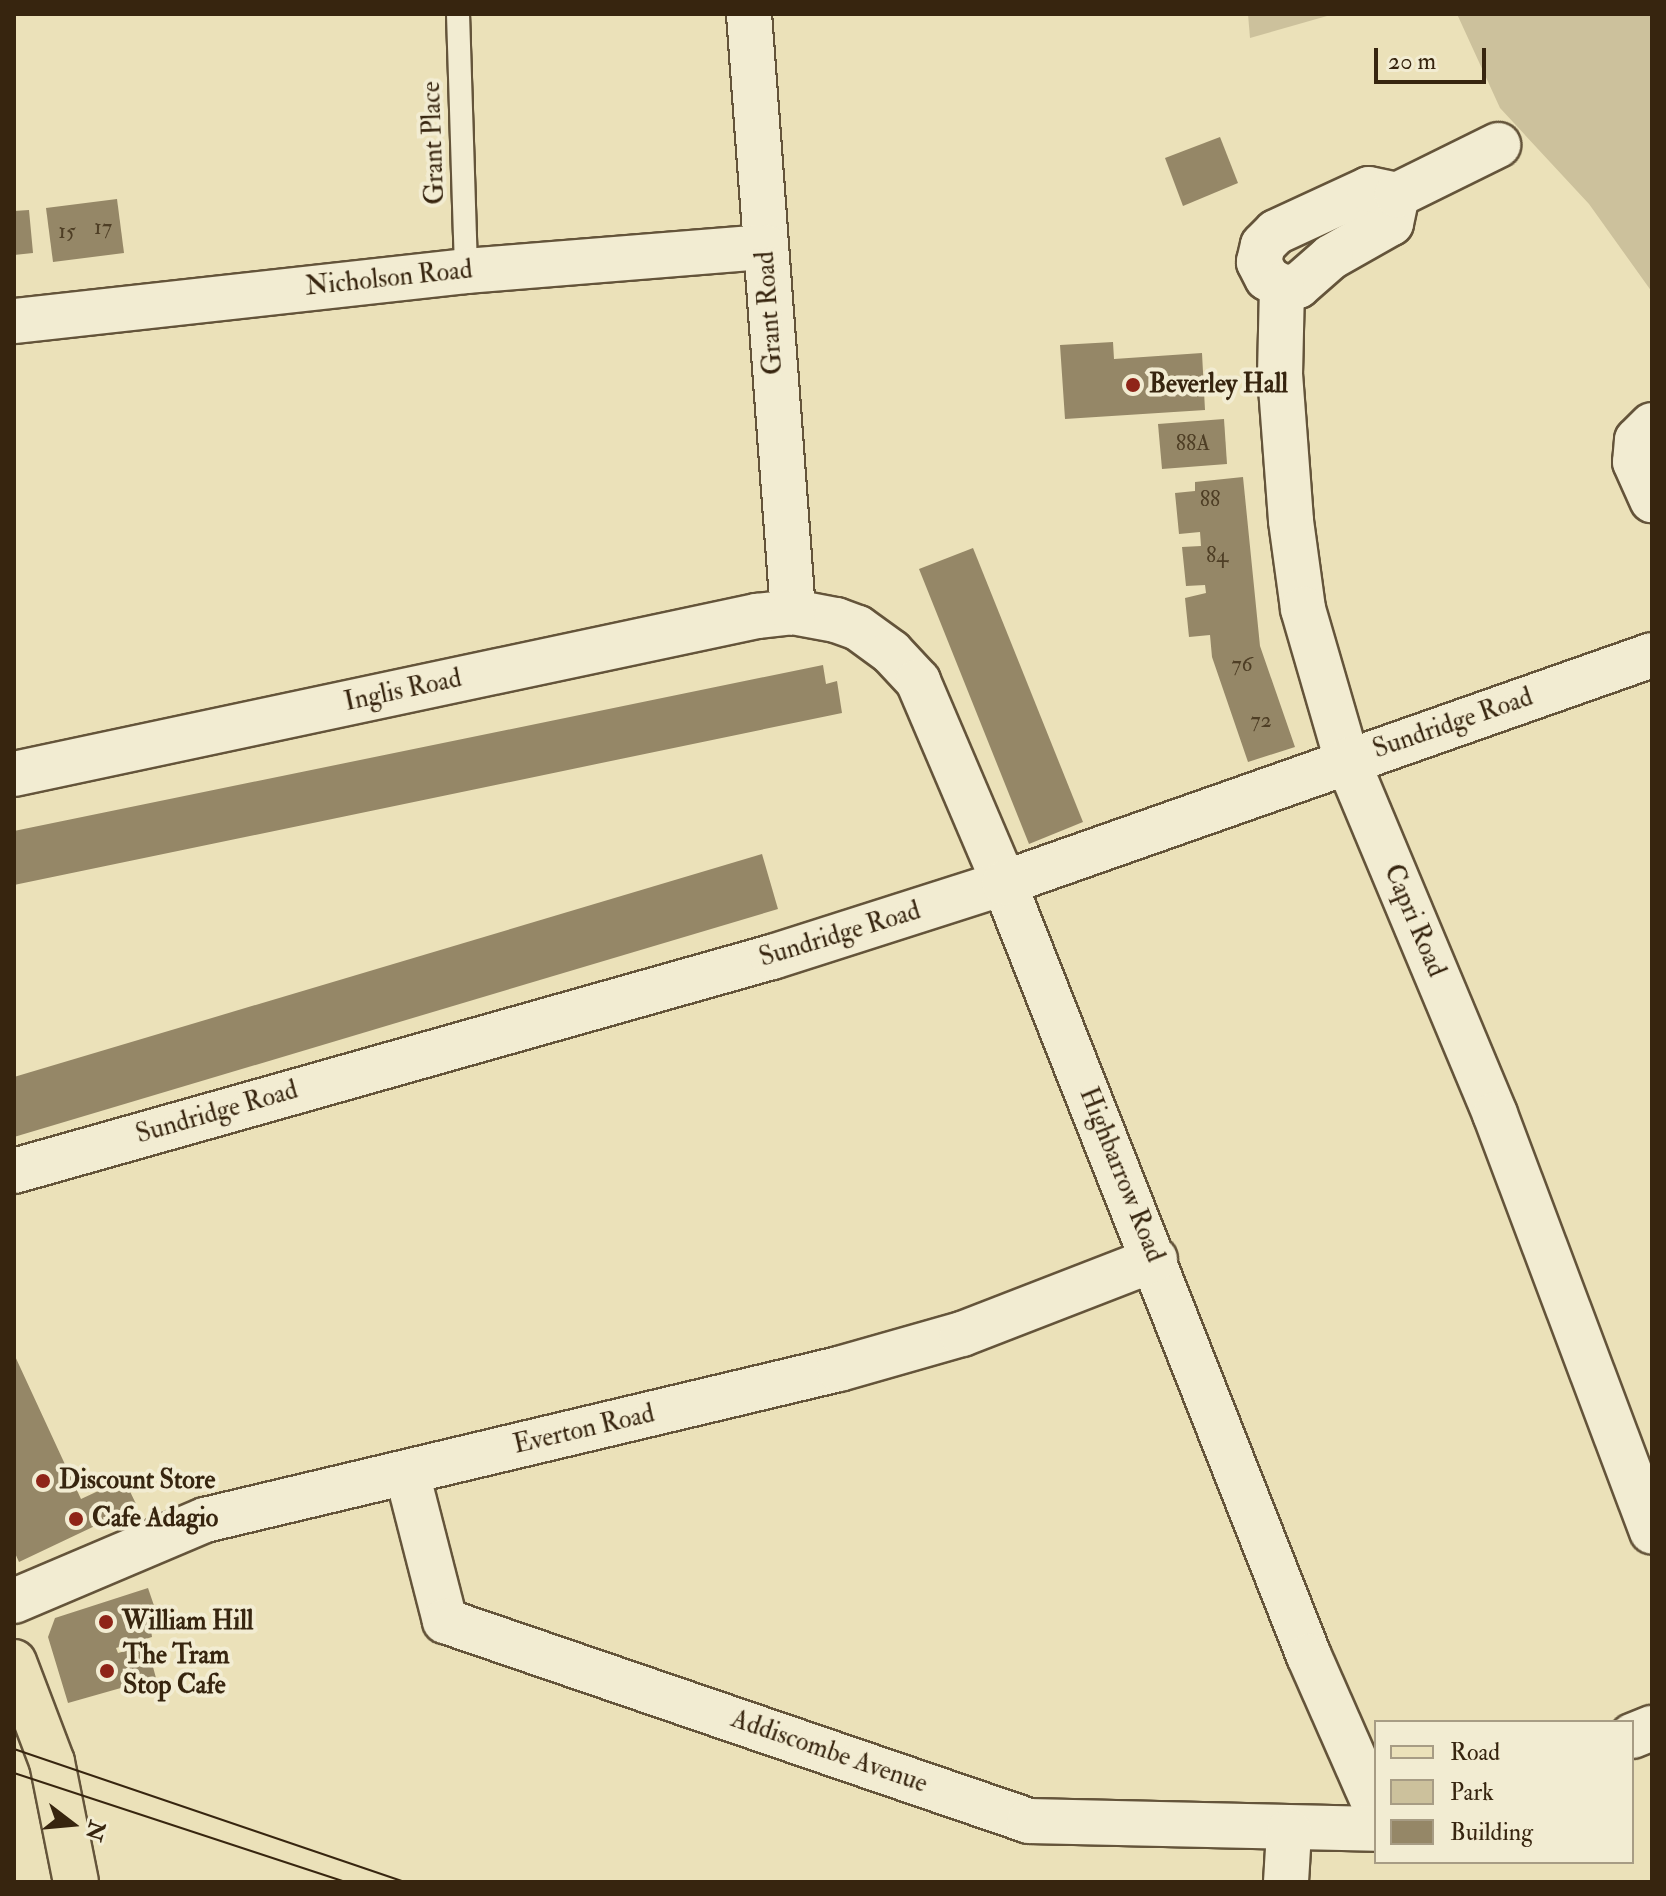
<!DOCTYPE html>
<style>
body{margin:0}
#map{position:relative;width:1666px;height:1896px;overflow:hidden;background:#ebe1b9;font-family:"IM FELL Double Pica",serif}
div>[style]{position:absolute}
.green>*{inset:0;background:#ccc19c}
.building>*{inset:0;background:#958767}
.roads{filter:drop-shadow(2px 0 #64543a) drop-shadow(-2px 0 #64543a) drop-shadow(0 2px #64543a) drop-shadow(0 -2px #64543a)}
.lane>*{height:22px;margin:-11px;padding:0 11px;transform-origin:11px;border-radius:11px;background:#f2ecd2}
.street>*{height:44px;margin:-22px;padding:0 22px;transform-origin:22px;border-radius:22px;background:#f2ecd2}
.primary>*{height:44px;margin:-22px;padding:0 22px;transform-origin:22px;border-radius:22px;background:#ebe1b9}
.tram>*{height:2px;margin:-1px;padding:0 1px;transform-origin:1px;border-radius:1px;background:#37250f}
.dots>*{width:22px;height:22px;translate:-50% -50%;box-sizing:border-box;border:4px solid #f2ecd2;border-radius:50%}
span{translate:-50% -50%;white-space:nowrap;text-align:center;line-height:1.15;-webkit-text-stroke:8px #f2ecd2;paint-order:stroke}
.number-label{font-size:22px;color:#4e3e25}
.number-label span{-webkit-text-stroke-width:0}
.street-label{font-size:26px;color:#37250f}
.poi-label{font-size:26px;color:#37250f;font-weight:700}
.left{translate:0 -50%;text-align:left}
.frame{position:absolute;inset:0;border:16px solid #37250f;pointer-events:none}
.legend{position:absolute;left:1374px;top:1720px;width:260px;height:144px;box-sizing:border-box;background:#f2ecd2;border:2px solid #a79c84;margin:0;padding:10px 14px;list-style:none;font-size:24px;color:#37250f}
.legend li{display:flex;align-items:center;gap:16px;height:40px}
.legend b{width:40px;border:2px solid #a79c84}
.north{position:absolute;left:32px;top:1784px;width:80px;height:80px;-webkit-text-stroke:6px #f2ecd2;paint-order:stroke;rotate:106deg;font-size:22px;font-weight:700;line-height:32px;text-align:center;color:#37250f}
.north::after{content:'';display:block;margin:auto;width:28px;height:36px;background:#37250f;clip-path:polygon(50% 0,100% 100%,50% 72%,0 100%)}
.scale{position:absolute;left:1374px;top:48px;width:112px;height:36px;box-sizing:border-box;border:4px solid #37250f;border-top:0;padding-left:10px;font-size:24px;line-height:28px;white-space:nowrap;color:#37250f;-webkit-text-stroke:6px #f2ecd2;paint-order:stroke}
</style>
<div id="map">
<div class="green">
<div style="clip-path:polygon(1248px 14px,1334px 14px,1250px 38px)"></div>
<div style="clip-path:polygon(1457px 14px,1652px 14px,1652px 292px,1589px 204px,1500px 108px)"></div>
</div>
<div class="building">
<div style="clip-path:polygon(1220px 137px,1238px 183px,1183px 206px,1165px 158px)"></div>
<div style="clip-path:polygon(117px 199px,124px 253px,53px 262px,46px 208px)"></div>
<div style="clip-path:polygon(29px 210px,33px 253px,14px 255px,14px 211px)"></div>
<div style="clip-path:polygon(1113px 342px,1114px 359px,1202px 353px,1205px 410px,1065px 419px,1060px 345px)"></div>
<div style="clip-path:polygon(1224px 419px,1227px 464px,1162px 469px,1158px 424px)"></div>
<div style="clip-path:polygon(1243px 477px,1260px 646px,1295px 747px,1248px 762px,1212px 657px,1210px 635px,1189px 637px,1185px 598px,1206px 593px,1205px 585px,1186px 586px,1182px 547px,1201px 546px,1200px 532px,1179px 534px,1175px 493px,1195px 491px,1195px 482px)"></div>
<div style="clip-path:polygon(973px 548px,1083px 822px,1029px 844px,919px 569px)"></div>
<div style="clip-path:polygon(823px 665px,826px 684px,837px 681px,842px 713px,14px 885px,14px 831px)"></div>
<div style="clip-path:polygon(762px 854px,778px 909px,14px 1137px,14px 1077px)"></div>
<div style="clip-path:polygon(14px 1354px,81px 1499px,124px 1479px,137px 1506px,19px 1562px,14px 1551px)"></div>
<div style="clip-path:polygon(148px 1588px,161px 1626px,151px 1630px,152px 1637px,116px 1648px,118px 1653px,147px 1645px,156px 1678px,68px 1703px,48px 1637px,55px 1618px)"></div>
</div>
<div class="roads">
<div class="lane">
<div style="left:458px;top:14px;width:257px;rotate:88.2deg"></div>
</div>
<div class="street">
<div style="left:749px;top:14px;width:600px;rotate:85.79deg"></div>
<div style="left:1397px;top:195px;width:29px;rotate:102deg"></div>
<div style="left:1391px;top:223px;width:69px;rotate:150.5deg"></div>
<div style="left:1331px;top:257px;width:44px;rotate:138.7deg"></div>
<div style="left:1298px;top:286px;width:16px;rotate:176deg"></div>
<div style="left:1282px;top:287px;width:17px;rotate:-149deg"></div>
<div style="left:1267px;top:278px;width:18px;rotate:-117deg"></div>
<div style="left:1259px;top:262px;width:17px;rotate:-77deg"></div>
<div style="left:1263px;top:245px;width:18px;rotate:-45deg"></div>
<div style="left:1276px;top:232px;width:102px;rotate:-24.8deg"></div>
<div style="left:1369px;top:189px;width:29px;rotate:12deg"></div>
<div style="left:1397px;top:195px;width:113px;rotate:-26.3deg"></div>
<div style="left:1282px;top:287px;width:87px;rotate:91.3deg"></div>
<div style="left:1280px;top:374px;width:147px;rotate:85.7deg"></div>
<div style="left:1291px;top:521px;width:89px;rotate:82.2deg"></div>
<div style="left:1303px;top:609px;width:157px;rotate:73.8deg"></div>
<div style="left:1347px;top:760px;width:384px;rotate:67.3deg"></div>
<div style="left:1495px;top:1114px;width:446px;rotate:69.4deg"></div>
<div style="left:14px;top:321px;width:455px;rotate:-6.3deg"></div>
<div style="left:466px;top:271px;width:300px;rotate:-4.6deg"></div>
<div style="left:1652px;top:425px;width:21px;rotate:135deg"></div>
<div style="left:1637px;top:440px;width:22px;rotate:95deg"></div>
<div style="left:1635px;top:462px;width:42px;rotate:65.9deg"></div>
<div style="left:14px;top:774px;width:760px;rotate:-12.01deg"></div>
<div style="left:757px;top:616px;width:36px;rotate:-6deg"></div>
<div style="left:793px;top:612px;width:44px;rotate:10.5deg"></div>
<div style="left:836px;top:620px;width:23px;rotate:20deg"></div>
<div style="left:858px;top:628px;width:41px;rotate:36deg"></div>
<div style="left:891px;top:652px;width:40px;rotate:47deg"></div>
<div style="left:918px;top:681px;width:220px;rotate:66.9deg"></div>
<div style="left:1004px;top:883px;width:831px;rotate:68.47deg"></div>
<div style="left:1309px;top:1656px;width:166px;rotate:66.2deg"></div>
<div style="left:14px;top:1171px;width:788px;rotate:-15.77deg"></div>
<div style="left:772px;top:957px;width:244px;rotate:-17.7deg"></div>
<div style="left:1004px;top:883px;width:687px;rotate:-19.38deg"></div>
<div style="left:407px;top:1473px;width:153px;rotate:75.6deg"></div>
<div style="left:445px;top:1621px;width:617px;rotate:18.9deg"></div>
<div style="left:1029px;top:1821px;width:347px;rotate:1.3deg"></div>
<div style="left:14px;top:1601px;width:207px;rotate:-23deg"></div>
<div style="left:205px;top:1520px;width:652px;rotate:-13.4deg"></div>
<div style="left:839px;top:1369px;width:128px;rotate:-15.9deg"></div>
<div style="left:962px;top:1334px;width:207px;rotate:-21.2deg"></div>
<div style="left:1632px;top:1736px;width:22px;rotate:-22deg"></div>
<div style="left:1286px;top:1882px;width:51px;rotate:-86.6deg"></div>
</div>
<div class="primary">
<div style="left:14px;top:1662px;width:107px;rotate:69.2deg"></div>
<div style="left:52px;top:1762px;width:122px;rotate:78.7deg"></div>
</div>
</div>
<div class="tram">
<div style="left:14px;top:1749px;width:412px;rotate:18.8deg"></div>
<div style="left:14px;top:1773px;width:349px;rotate:18.2deg"></div>
</div>
<div class="dots">
<div style="left:1133px;top:385px;background:#8f2418"></div>
<div style="left:43px;top:1481px;background:#8f2418"></div>
<div style="left:76px;top:1519px;background:#8f2418"></div>
<div style="left:106px;top:1622px;background:#8f2418"></div>
<div style="left:107px;top:1671px;background:#8f2418"></div>
</div>
<div class="number-label">
<span style="left:103px;top:228px">17</span>
<span style="left:67px;top:232px">15</span>
<span style="left:1193px;top:444px">88A</span>
<span style="left:1210px;top:500px">88</span>
<span style="left:1217px;top:556px">84</span>
<span style="left:1242px;top:665px">76</span>
<span style="left:1261px;top:721px">72</span>
</div>
<div class="street-label">
<span style="left:434px;top:143px;rotate:-92deg">Grant Place</span>
<span style="left:389px;top:279px;rotate:-6deg">Nicholson Road</span>
<span style="left:770px;top:313px;rotate:-94deg">Grant Road</span>
<span style="left:403px;top:691px;rotate:-12deg">Inglis Road</span>
<span style="left:1453px;top:724px;rotate:-19deg">Sundridge Road</span>
<span style="left:1414px;top:921px;rotate:67deg">Capri Road</span>
<span style="left:840px;top:935px;rotate:-17deg">Sundridge Road</span>
<span style="left:217px;top:1113px;rotate:-16deg">Sundridge Road</span>
<span style="left:1121px;top:1175px;rotate:68deg">Highbarrow Road</span>
<span style="left:584px;top:1430px;rotate:-13deg">Everton Road</span>
<span style="left:829px;top:1752px;rotate:19deg">Addiscombe Avenue</span>
</div>
<div class="poi-label">
<span class="left" style="left:1149px;top:385px">Beverley Hall</span>
<span class="left" style="left:59px;top:1481px">Discount Store</span>
<span class="left" style="left:92px;top:1519px">Cafe Adagio</span>
<span class="left" style="left:122px;top:1622px">William Hill</span>
<span class="left" style="left:123px;top:1671px">The Tram<br>Stop Cafe</span>
</div>
<div class="frame"></div>
<ul class="legend">
<li><b style="height:10px;background:#ebe1b9"></b>Road</li>
<li><b style="height:22px;background:#ccc19c"></b>Park</li>
<li><b style="height:22px;background:#958767"></b>Building</li>
</ul>
<div class="north">N</div>
<div class="scale">20 m</div>
</div>
